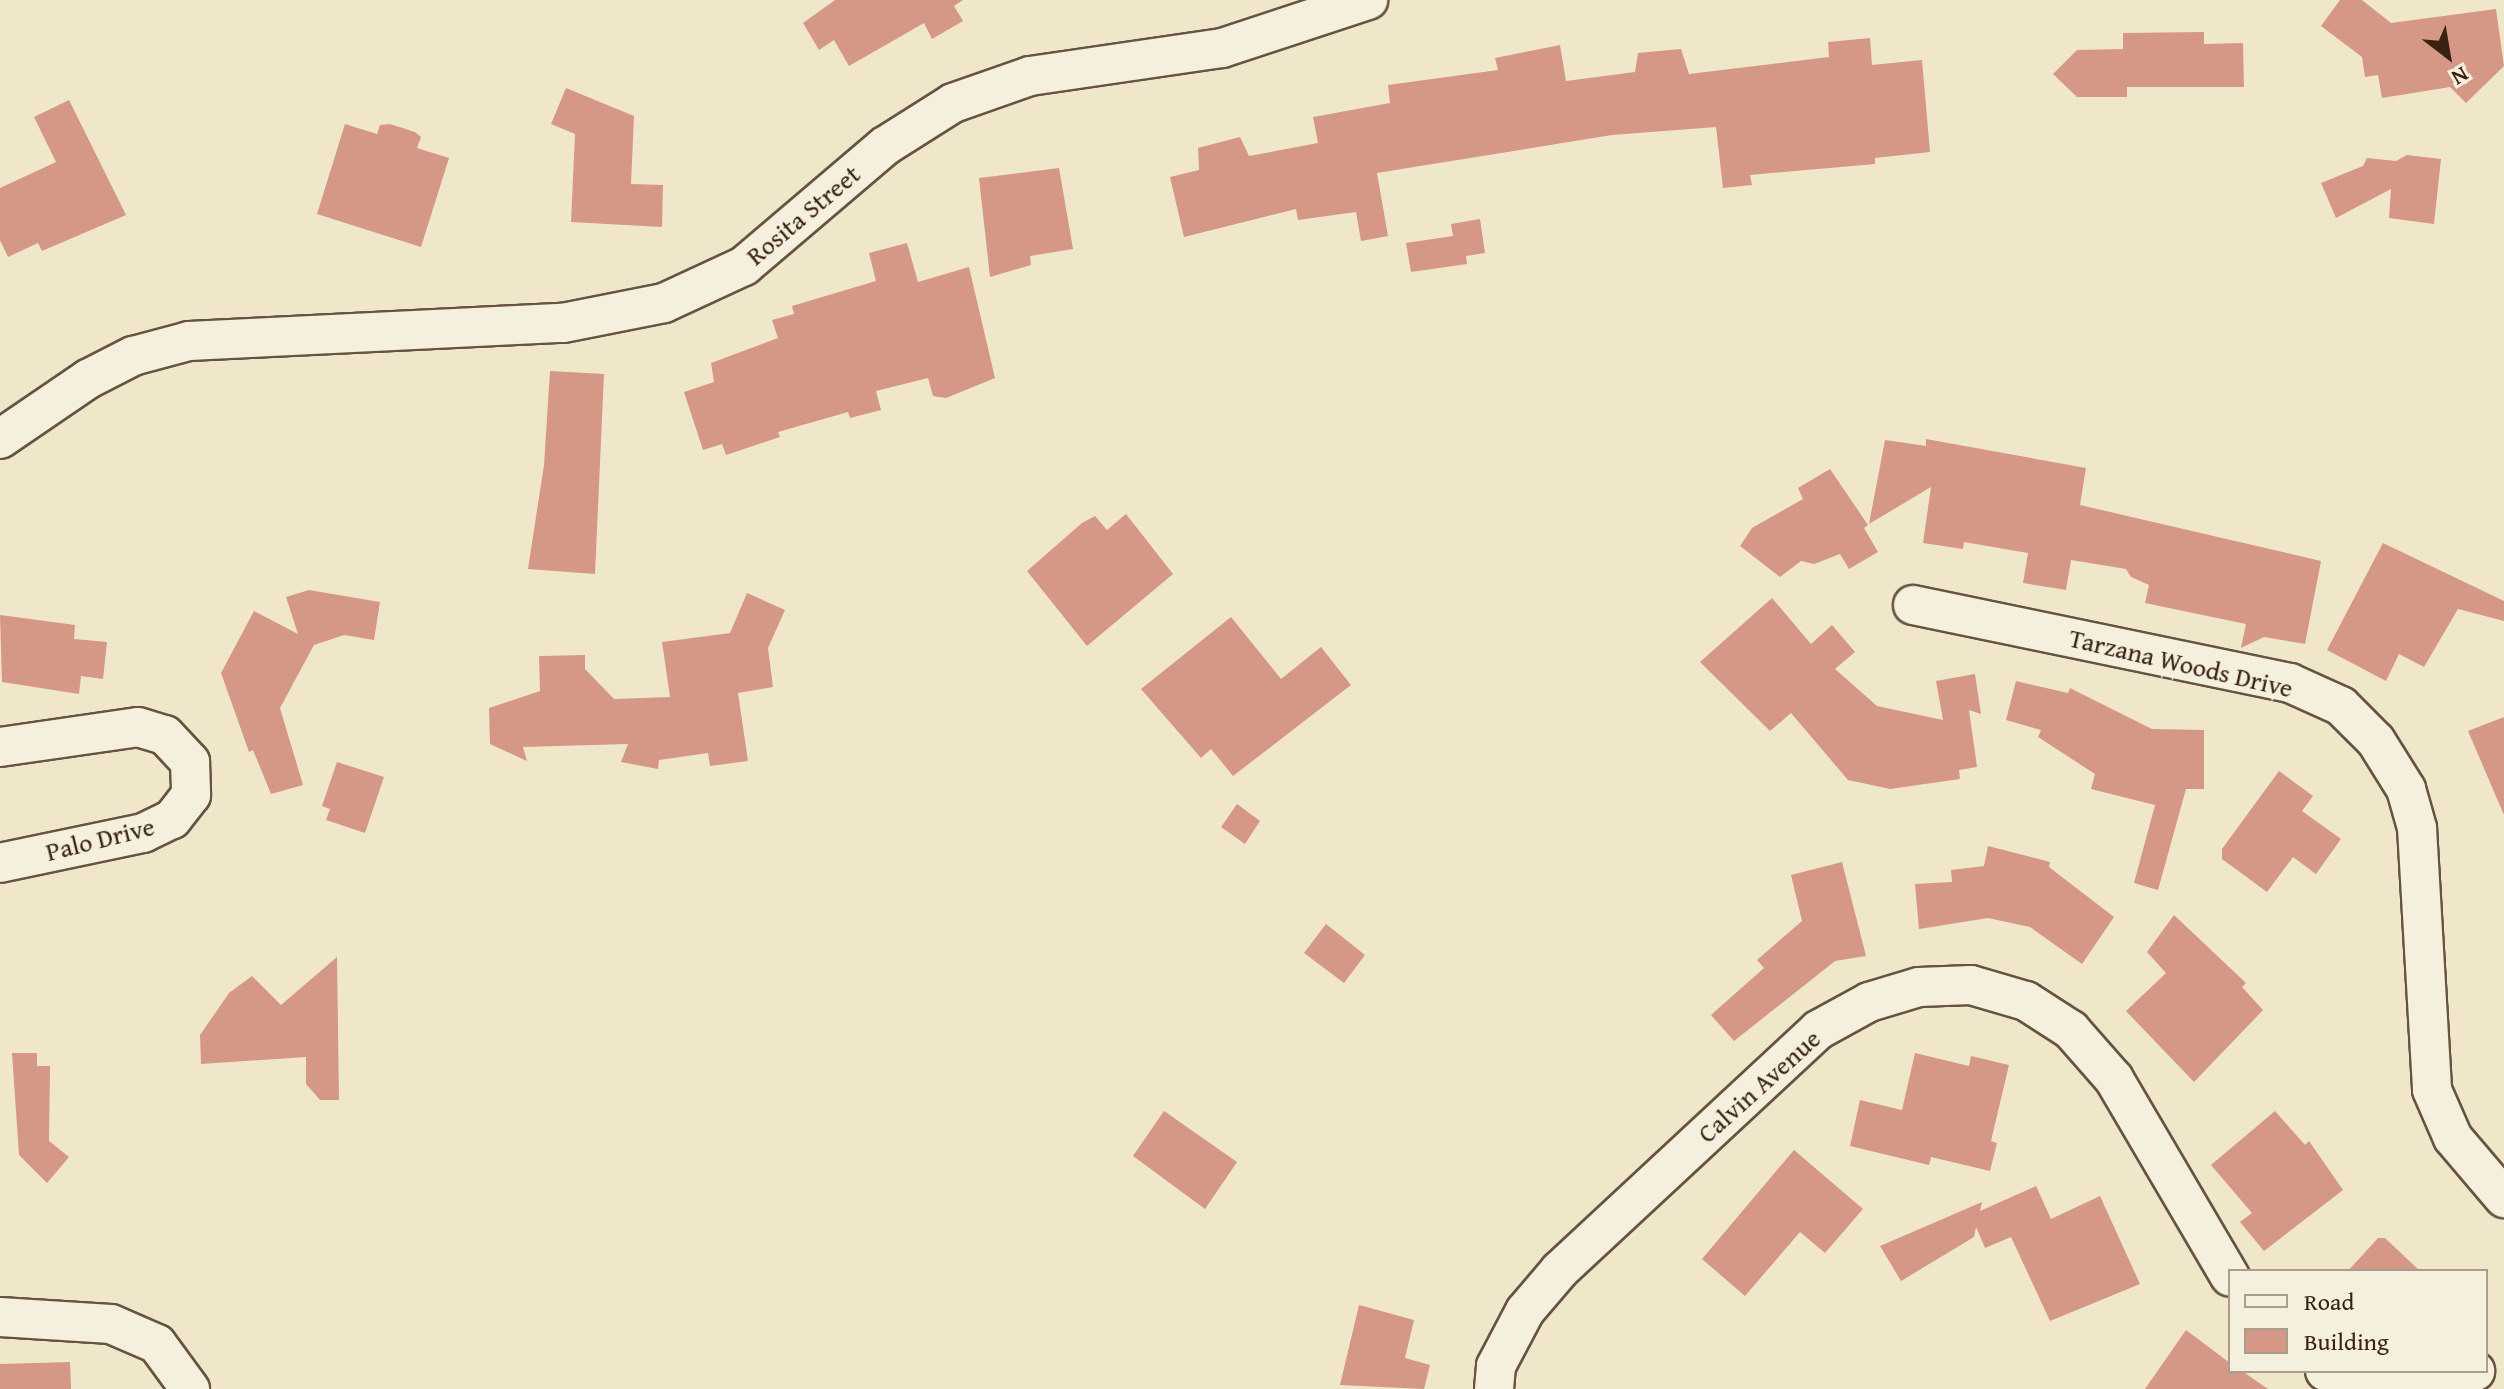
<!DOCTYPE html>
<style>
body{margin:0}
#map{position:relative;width:2504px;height:1389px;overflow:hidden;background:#f0e7cb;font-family:"Gentium Book Plus",serif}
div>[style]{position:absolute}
.building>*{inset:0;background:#d59786}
.roads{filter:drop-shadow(2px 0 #675340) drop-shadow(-2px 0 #675340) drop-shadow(0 2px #675340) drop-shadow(0 -2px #675340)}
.minor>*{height:38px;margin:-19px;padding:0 19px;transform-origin:19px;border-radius:19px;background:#f5efdd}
span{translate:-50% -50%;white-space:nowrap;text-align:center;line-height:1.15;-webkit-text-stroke:8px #f5efdd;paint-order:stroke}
.street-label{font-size:26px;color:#392212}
.legend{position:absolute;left:2228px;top:1269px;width:260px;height:104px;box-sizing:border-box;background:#f5efdd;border:2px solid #aa9d8c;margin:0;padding:10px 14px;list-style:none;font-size:24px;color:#392212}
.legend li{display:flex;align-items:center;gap:16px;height:40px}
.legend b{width:40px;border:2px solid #aa9d8c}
.north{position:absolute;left:2408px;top:16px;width:80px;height:80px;-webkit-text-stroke:6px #f5efdd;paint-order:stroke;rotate:149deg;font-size:22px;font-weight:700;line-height:32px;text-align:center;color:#392212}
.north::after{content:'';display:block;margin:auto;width:28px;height:36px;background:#392212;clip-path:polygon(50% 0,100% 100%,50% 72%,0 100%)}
</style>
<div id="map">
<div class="building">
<div style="clip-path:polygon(835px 0,963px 0,954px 6px,963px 21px,932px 39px,924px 23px,849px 66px,834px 40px,819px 50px,803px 23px)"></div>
<div style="clip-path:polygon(2340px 0,2362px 0,2391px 23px,2496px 9px,2504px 66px,2466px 103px,2450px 87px,2382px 98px,2378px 75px,2365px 77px,2362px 57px,2321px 26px)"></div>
<div style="clip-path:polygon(2204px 32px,2204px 44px,2243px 43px,2244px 87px,2127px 87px,2127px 97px,2077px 97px,2053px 74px,2077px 50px,2123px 49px,2123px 33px)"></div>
<div style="clip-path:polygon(1870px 38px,1872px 65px,1922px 60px,1930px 152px,1875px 158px,1875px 164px,1750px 175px,1752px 185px,1723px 188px,1716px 127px,1612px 135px,1377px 173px,1388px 236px,1361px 241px,1356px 212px,1298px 220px,1296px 209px,1184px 237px,1170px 177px,1199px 170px,1198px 148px,1240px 137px,1249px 156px,1318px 143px,1313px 117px,1390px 103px,1388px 85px,1498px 70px,1495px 58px,1560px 45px,1566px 81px,1635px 72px,1638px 53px,1681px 49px,1689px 74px,1829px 57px,1828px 42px)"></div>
<div style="clip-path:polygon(566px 88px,634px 116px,631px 184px,663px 185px,662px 227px,571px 222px,575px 134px,551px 124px)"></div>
<div style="clip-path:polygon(69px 100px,126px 215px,42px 251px,38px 243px,8px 257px,0 240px,0 188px,56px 162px,34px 117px)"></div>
<div style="clip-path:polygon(345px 124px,377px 134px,380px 125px,390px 124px,415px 132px,421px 137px,417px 148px,449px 158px,421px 247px,317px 214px)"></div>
<div style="clip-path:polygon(2407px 155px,2441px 159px,2434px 224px,2389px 218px,2391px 189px,2336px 218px,2321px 183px,2363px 166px,2367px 158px,2396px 161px)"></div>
<div style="clip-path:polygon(1059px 168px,1073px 249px,1030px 256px,1031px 265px,990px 277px,979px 178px)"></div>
<div style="clip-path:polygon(1480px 219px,1485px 253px,1466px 256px,1467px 264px,1411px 272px,1406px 243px,1453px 236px,1451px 224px)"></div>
<div style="clip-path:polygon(907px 243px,918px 282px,969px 267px,995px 378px,946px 398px,933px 396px,928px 378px,876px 391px,881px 410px,850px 418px,848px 412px,778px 432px,780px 437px,726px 455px,722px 444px,703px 450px,684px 392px,714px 382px,711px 363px,778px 338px,772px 320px,794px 314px,792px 306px,876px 281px,869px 253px)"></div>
<div style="clip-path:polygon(550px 371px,604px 374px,595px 574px,528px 569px,544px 465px)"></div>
<div style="clip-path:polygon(1926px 439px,2086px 468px,2080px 505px,2321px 561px,2305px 644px,2264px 637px,2241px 648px,2246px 624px,2145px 603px,2149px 585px,2131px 577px,2126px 569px,2071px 560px,2066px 590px,2023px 583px,2028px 553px,1964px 542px,1963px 549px,1923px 543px,1931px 487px,1869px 524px,1885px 440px,1926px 446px)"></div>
<div style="clip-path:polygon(1830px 469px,1868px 525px,1864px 528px,1878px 552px,1849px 569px,1840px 554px,1814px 564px,1801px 561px,1780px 577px,1740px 546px,1752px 528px,1803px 499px,1798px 488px)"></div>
<div style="clip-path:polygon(1126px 514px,1173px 574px,1087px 646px,1027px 571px,1082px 523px,1095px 516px,1107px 530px)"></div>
<div style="clip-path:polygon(2383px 543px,2504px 601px,2504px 621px,2458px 609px,2424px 667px,2399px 654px,2386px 681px,2327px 650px)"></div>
<div style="clip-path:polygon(309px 590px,380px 602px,374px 640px,344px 635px,314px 645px,280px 708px,303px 785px,271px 794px,253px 750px,249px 752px,221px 673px,254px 611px,298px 634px,286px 597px)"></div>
<div style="clip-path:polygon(747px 593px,785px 610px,768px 648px,773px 687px,738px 693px,748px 761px,710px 766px,708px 753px,659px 760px,658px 769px,621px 762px,628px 744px,523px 747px,527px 761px,490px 744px,489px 708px,540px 691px,539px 656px,585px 655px,585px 669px,614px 699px,670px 697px,662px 642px,730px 633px)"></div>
<div style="clip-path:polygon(1772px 598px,1811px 644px,1832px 625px,1855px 652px,1835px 669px,1877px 706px,1943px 720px,1936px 681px,1975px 674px,1981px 714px,1969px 710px,1977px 767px,1959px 770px,1960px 779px,1890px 789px,1848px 780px,1791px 713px,1770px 731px,1700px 662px)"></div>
<div style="clip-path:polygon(0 615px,75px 625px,74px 639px,107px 642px,103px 679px,81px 676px,79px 694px,2px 682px)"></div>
<div style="clip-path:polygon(1231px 617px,1281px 679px,1321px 647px,1351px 685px,1233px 776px,1211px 749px,1201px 758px,1141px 689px)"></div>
<div style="clip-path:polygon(2016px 681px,2068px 693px,2070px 688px,2152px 729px,2204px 730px,2204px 789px,2186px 789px,2158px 890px,2134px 883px,2155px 805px,2091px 789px,2095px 774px,2038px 737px,2041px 730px,2006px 720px)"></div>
<div style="clip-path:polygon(2504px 717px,2504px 815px,2468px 731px)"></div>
<div style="clip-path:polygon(337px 762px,384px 777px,365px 833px,326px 820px,330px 809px,322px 806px)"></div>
<div style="clip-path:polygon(2279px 771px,2313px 796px,2302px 811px,2341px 839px,2316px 874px,2293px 857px,2267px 892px,2222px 859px,2222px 849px)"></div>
<div style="clip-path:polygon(1237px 804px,1260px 821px,1245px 844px,1221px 827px)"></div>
<div style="clip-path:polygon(1988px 846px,2050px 862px,2049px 867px,2114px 917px,2082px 964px,2030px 927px,1988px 918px,1919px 929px,1915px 884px,1952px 882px,1951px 870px,1984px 866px)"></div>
<div style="clip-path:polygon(1842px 862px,1866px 956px,1835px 961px,1734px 1041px,1711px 1015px,1764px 968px,1757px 960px,1802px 921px,1791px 875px)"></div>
<div style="clip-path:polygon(2174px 915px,2246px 983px,2242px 987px,2263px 1010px,2194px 1082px,2126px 1011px,2166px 973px,2147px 952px)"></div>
<div style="clip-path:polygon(1326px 924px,1365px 955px,1344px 983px,1304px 953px)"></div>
<div style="clip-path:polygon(337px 957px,339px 1100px,320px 1100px,306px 1084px,306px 1057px,201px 1064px,200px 1035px,229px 993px,252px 976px,281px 1005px)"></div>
<div style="clip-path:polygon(12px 1053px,37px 1053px,37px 1066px,50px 1066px,49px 1141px,69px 1157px,47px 1183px,19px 1155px)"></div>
<div style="clip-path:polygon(1915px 1053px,1969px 1066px,1971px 1056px,2009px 1065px,1991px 1141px,1997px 1143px,1990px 1171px,1931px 1157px,1929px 1165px,1850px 1146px,1860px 1100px,1902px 1110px)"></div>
<div style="clip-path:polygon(1164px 1111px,1237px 1162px,1205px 1209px,1133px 1156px)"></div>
<div style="clip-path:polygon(2275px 1111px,2305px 1145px,2309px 1141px,2343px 1190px,2264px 1251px,2240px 1222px,2252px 1213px,2211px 1165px)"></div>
<div style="clip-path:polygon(1794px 1150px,1863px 1209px,1825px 1253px,1800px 1232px,1745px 1296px,1702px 1259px)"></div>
<div style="clip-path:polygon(2036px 1186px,2051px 1219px,2100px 1196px,2140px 1284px,2050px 1321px,2011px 1237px,1985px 1248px,1976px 1227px,1974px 1237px,1901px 1281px,1880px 1246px,1982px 1202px,1980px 1211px)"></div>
<div style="clip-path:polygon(2378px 1238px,2385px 1238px,2420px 1271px,2348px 1271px)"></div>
<div style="clip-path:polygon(1359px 1305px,1414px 1320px,1405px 1358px,1430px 1365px,1424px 1389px,1340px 1385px)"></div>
<div style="clip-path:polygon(2186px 1330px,2230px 1363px,2230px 1371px,2242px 1371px,2268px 1389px,2145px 1389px)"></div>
<div style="clip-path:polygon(70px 1362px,71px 1389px,0 1389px,0 1364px)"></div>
</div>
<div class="roads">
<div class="minor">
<div style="left:0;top:439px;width:107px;rotate:-34.3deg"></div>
<div style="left:88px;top:379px;width:51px;rotate:-27.1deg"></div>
<div style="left:133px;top:356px;width:58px;rotate:-15deg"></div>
<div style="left:189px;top:341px;width:374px;rotate:-2.8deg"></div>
<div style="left:563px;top:323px;width:103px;rotate:-11.2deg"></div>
<div style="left:664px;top:303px;width:88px;rotate:-24.8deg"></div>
<div style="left:744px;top:266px;width:185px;rotate:-40.4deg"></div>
<div style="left:885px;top:146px;width:80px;rotate:-32.3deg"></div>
<div style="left:953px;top:103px;width:82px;rotate:-19.3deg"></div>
<div style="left:1030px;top:76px;width:194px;rotate:-8.3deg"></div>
<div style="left:1222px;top:48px;width:154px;rotate:-18.2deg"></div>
<div style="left:1913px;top:605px;width:385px;rotate:11.7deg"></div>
<div style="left:2290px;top:683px;width:56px;rotate:24.3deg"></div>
<div style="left:2341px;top:706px;width:49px;rotate:45deg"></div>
<div style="left:2376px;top:741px;width:57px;rotate:58deg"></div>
<div style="left:2406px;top:789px;width:41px;rotate:74.2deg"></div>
<div style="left:2417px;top:828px;width:262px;rotate:86.7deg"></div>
<div style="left:2432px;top:1090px;width:52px;rotate:66.4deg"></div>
<div style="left:2453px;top:1138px;width:79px;rotate:49.6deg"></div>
<div style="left:0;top:747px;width:139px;rotate:-8.2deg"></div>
<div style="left:138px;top:727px;width:28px;rotate:17deg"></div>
<div style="left:165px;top:735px;width:37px;rotate:47deg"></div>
<div style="left:190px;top:762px;width:33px;rotate:88deg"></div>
<div style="left:191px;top:795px;width:31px;rotate:128deg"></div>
<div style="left:172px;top:819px;width:32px;rotate:154deg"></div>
<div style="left:143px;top:833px;width:146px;rotate:168.2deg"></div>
<div style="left:0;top:1317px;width:111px;rotate:3.6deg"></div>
<div style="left:111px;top:1324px;width:50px;rotate:23.5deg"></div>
<div style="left:157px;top:1344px;width:56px;rotate:53.7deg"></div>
<div style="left:2325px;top:1371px;width:58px;rotate:18.1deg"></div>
<div style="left:1494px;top:1389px;width:23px;rotate:-85deg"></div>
<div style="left:1496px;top:1366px;width:62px;rotate:-62.2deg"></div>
<div style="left:1525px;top:1311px;width:54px;rotate:-49.5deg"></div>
<div style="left:1560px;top:1270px;width:352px;rotate:-42.9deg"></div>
<div style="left:1818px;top:1030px;width:58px;rotate:-28.8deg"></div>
<div style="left:1869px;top:1002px;width:52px;rotate:-16.7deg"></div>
<div style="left:1919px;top:987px;width:52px;rotate:-2.2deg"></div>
<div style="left:1971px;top:985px;width:57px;rotate:16.2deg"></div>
<div style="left:2026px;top:1001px;width:54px;rotate:32.8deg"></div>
<div style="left:2071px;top:1030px;width:65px;rotate:48.7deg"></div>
<div style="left:2114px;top:1079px;width:229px;rotate:59.6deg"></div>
<div style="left:2383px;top:1389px;width:58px;rotate:-3.9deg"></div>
<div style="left:2441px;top:1385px;width:37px;rotate:-22deg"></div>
</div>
</div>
<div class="street-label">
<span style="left:803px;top:215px;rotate:-40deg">Rosita Street</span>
<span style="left:2181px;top:663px;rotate:13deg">Tarzana Woods Drive</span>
<span style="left:100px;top:839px;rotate:-14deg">Palo Drive</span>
<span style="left:1759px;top:1086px;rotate:-42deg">Calvin Avenue</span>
</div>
<ul class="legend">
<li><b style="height:10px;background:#f5efdd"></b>Road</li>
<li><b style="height:22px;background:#d59786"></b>Building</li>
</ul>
<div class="north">N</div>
</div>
